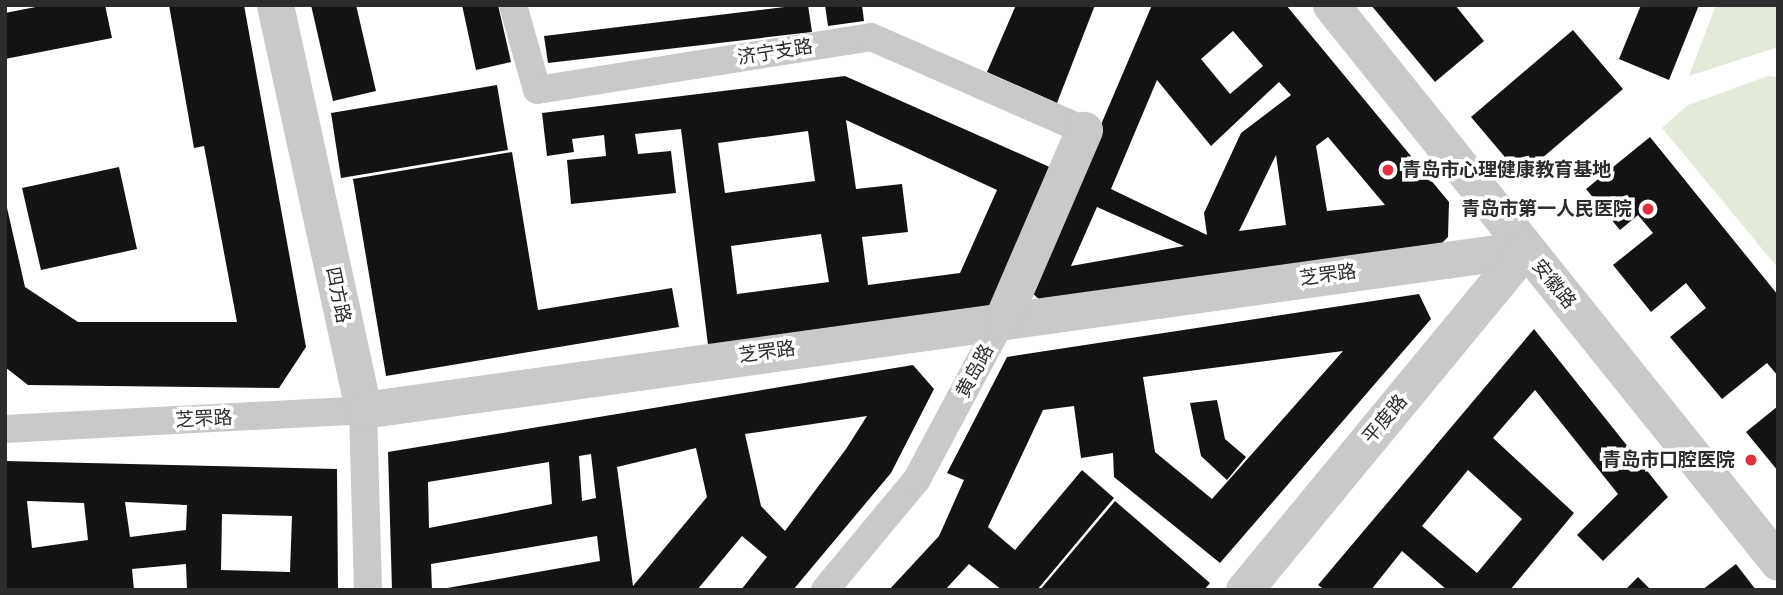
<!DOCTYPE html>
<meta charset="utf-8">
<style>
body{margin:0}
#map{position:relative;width:1783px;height:595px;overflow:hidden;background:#fff;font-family:"Work Sans","Noto Sans SC",sans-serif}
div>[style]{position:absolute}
.green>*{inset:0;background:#e3eada}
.building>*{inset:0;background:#131313}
.pedestrian>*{height:28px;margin:-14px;padding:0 14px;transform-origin:14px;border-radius:14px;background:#c9c9c9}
.minor>*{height:37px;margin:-18.5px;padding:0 18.5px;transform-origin:18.5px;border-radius:18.5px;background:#c9c9c9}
.dots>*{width:19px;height:19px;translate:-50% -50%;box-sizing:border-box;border:4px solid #fff;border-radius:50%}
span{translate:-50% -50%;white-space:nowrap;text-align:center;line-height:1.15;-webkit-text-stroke:7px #fff;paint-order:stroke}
.street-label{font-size:19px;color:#2c2c2c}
.poi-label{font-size:19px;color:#2c2c2c;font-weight:700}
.left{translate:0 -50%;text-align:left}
.right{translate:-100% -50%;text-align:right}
.frame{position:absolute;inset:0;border:7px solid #2c2c2c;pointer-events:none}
</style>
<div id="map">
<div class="green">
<div style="clip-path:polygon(1716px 5px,1778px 5px,1778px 47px,1689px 76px)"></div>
<div style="clip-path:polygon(1768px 76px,1778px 77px,1778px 268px,1662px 128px,1688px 105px)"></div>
</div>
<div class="building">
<div style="clip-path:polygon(46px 5px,105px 5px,112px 38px,5px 59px,5px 13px)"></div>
<div style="clip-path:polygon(169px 5px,244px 5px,306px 347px,279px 388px,28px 385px,5px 367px,5px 199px,25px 287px,78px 322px,237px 322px,204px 146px,194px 148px)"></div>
<div style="clip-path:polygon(311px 5px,356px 5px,376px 91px,333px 101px)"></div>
<div style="clip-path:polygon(462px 5px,498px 5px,511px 62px,476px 70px)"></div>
<div style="clip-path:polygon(801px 5px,808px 5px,812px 32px,548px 63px,544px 36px)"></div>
<div style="clip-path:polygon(825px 5px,862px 5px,864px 21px,828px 26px)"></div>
<div style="clip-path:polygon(1016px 5px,1095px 5px,1057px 103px,987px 72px)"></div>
<div style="clip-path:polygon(evenodd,1152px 5px,1286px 5px,1449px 202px,1448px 237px,1432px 253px,1043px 303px,1030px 291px,1152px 5px,1233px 31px,1263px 66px,1230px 94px,1201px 59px,1233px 31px,1152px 5px,1157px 80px,1211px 146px,1279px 82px,1291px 95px,1241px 133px,1204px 213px,1207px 235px,1111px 189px,1157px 80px,1152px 5px,1328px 137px,1385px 205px,1327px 211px,1316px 146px,1328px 137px,1152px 5px,1276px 155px,1286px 225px,1239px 231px,1276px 155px,1152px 5px,1097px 207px,1184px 246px,1071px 266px,1097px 207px)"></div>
<div style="clip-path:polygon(1371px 5px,1455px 5px,1484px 41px,1435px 82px)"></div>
<div style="clip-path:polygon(1641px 5px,1699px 5px,1669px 80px,1619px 59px)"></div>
<div style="clip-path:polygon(1573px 30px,1623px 89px,1521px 176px,1471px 117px)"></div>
<div style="clip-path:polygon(evenodd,845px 76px,1054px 169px,991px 309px,708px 345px,681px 129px,635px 134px,638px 154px,671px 151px,676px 193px,571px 204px,567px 160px,606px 156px,604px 135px,572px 139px,574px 152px,547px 156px,542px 113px,845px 76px,846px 120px,997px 190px,960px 273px,868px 285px,862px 237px,908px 232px,902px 184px,856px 189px,846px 120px,845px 76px,808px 131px,815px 181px,725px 193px,718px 143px,808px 131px,845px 76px,821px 234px,829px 282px,737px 294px,731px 246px,821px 234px)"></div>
<div style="clip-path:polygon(497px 85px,508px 150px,341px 178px,331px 113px)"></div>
<div style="clip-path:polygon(1650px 137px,1778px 295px,1778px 376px,1767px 363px,1722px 399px,1670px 337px,1706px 308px,1686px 283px,1651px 312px,1613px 265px,1653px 233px,1638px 215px,1620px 230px,1586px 189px)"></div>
<div style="clip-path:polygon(512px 152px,538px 310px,672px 288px,679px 327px,386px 376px,353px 179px)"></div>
<div style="clip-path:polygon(119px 167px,137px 249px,41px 270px,22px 188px)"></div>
<div style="clip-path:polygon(evenodd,1419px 294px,1431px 319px,1220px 563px,1114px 477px,1113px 453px,1081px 458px,1074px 406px,1043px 410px,988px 527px,1015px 550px,1082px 470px,1114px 498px,1037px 590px,1002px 590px,969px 564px,945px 590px,889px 590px,939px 536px,964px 480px,947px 473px,1007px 357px,1419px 294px,1343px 351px,1212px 499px,1155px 452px,1143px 377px,1343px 351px)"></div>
<div style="clip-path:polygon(evenodd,1534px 329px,1668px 497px,1603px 561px,1577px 535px,1618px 494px,1535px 390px,1493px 438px,1574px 513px,1510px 590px,1447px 590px,1402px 551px,1371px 590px,1325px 590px,1318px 585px,1534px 329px,1468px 470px,1522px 519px,1477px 573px,1422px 526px,1468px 470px)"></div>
<div style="clip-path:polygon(evenodd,913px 365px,934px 389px,891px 473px,793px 590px,741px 590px,767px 557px,742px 536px,697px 590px,436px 590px,600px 561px,597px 536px,431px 564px,432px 590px,392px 590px,388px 452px,913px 365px,867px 416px,846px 449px,785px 531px,761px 506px,745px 434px,867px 416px,913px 365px,696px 448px,707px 497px,633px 586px,617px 467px,696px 448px,913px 365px,591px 454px,596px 498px,582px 501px,579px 456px,591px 454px,913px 365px,549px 462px,552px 504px,429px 528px,428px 482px,549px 462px)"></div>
<div style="clip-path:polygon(1217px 400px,1225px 439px,1246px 457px,1227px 480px,1201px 456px,1190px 403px)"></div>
<div style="clip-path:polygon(1778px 406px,1778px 471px,1746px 432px)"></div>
<div style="clip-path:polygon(evenodd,5px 461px,337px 469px,338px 590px,187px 590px,186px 564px,132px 569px,134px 590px,5px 590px,5px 461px,27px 501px,84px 503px,88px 540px,32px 548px,27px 501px,5px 461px,125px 502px,187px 505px,186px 530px,130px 537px,125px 502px,5px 461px,222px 514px,292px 516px,290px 572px,221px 570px,222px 514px)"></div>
<div style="clip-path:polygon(1115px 501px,1210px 583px,1204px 590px,1040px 590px)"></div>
<div style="clip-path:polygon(1736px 564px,1756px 590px,1702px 590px)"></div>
<div style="clip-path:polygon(1638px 577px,1651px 590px,1625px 590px)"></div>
</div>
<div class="pedestrian">
<div style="left:513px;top:5px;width:88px;rotate:74.2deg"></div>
<div style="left:537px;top:90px;width:338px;rotate:-9deg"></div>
<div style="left:871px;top:37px;width:232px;rotate:23.6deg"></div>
<div style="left:5px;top:429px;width:359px;rotate:-3deg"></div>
<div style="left:363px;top:410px;width:180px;rotate:88.4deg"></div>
<div style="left:825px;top:590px;width:144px;rotate:-50.3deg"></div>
<div style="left:917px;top:479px;width:183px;rotate:-61.9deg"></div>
</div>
<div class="minor">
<div style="left:275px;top:5px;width:414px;rotate:77.7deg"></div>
<div style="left:363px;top:410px;width:1173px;rotate:-7.89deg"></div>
<div style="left:1331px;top:5px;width:714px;rotate:51.25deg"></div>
<div style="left:1003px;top:318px;width:205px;rotate:-66.7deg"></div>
<div style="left:1244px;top:590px;width:442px;rotate:-50.5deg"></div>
</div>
<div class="dots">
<div style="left:1388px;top:170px;background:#e1313f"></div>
<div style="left:1648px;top:209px;background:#e1313f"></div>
<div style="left:1751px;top:460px;background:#e1313f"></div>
</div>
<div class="street-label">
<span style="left:775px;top:52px;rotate:-9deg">济宁支路</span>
<span style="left:1328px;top:275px;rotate:-8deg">芝罘路</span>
<span style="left:1554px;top:284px;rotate:51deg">安徽路</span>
<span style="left:338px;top:295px;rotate:78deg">四方路</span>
<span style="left:767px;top:352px;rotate:-8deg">芝罘路</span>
<span style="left:975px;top:371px;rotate:-62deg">黄岛路</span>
<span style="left:204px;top:419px;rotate:-3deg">芝罘路</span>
<span style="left:1385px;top:419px;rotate:-50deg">平度路</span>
</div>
<div class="poi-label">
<span class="left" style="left:1402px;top:170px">青岛市心理健康教育基地</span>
<span class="right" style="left:1632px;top:209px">青岛市第一人民医院</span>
<span class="right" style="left:1735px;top:460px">青岛市口腔医院</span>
</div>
<div class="frame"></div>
</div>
